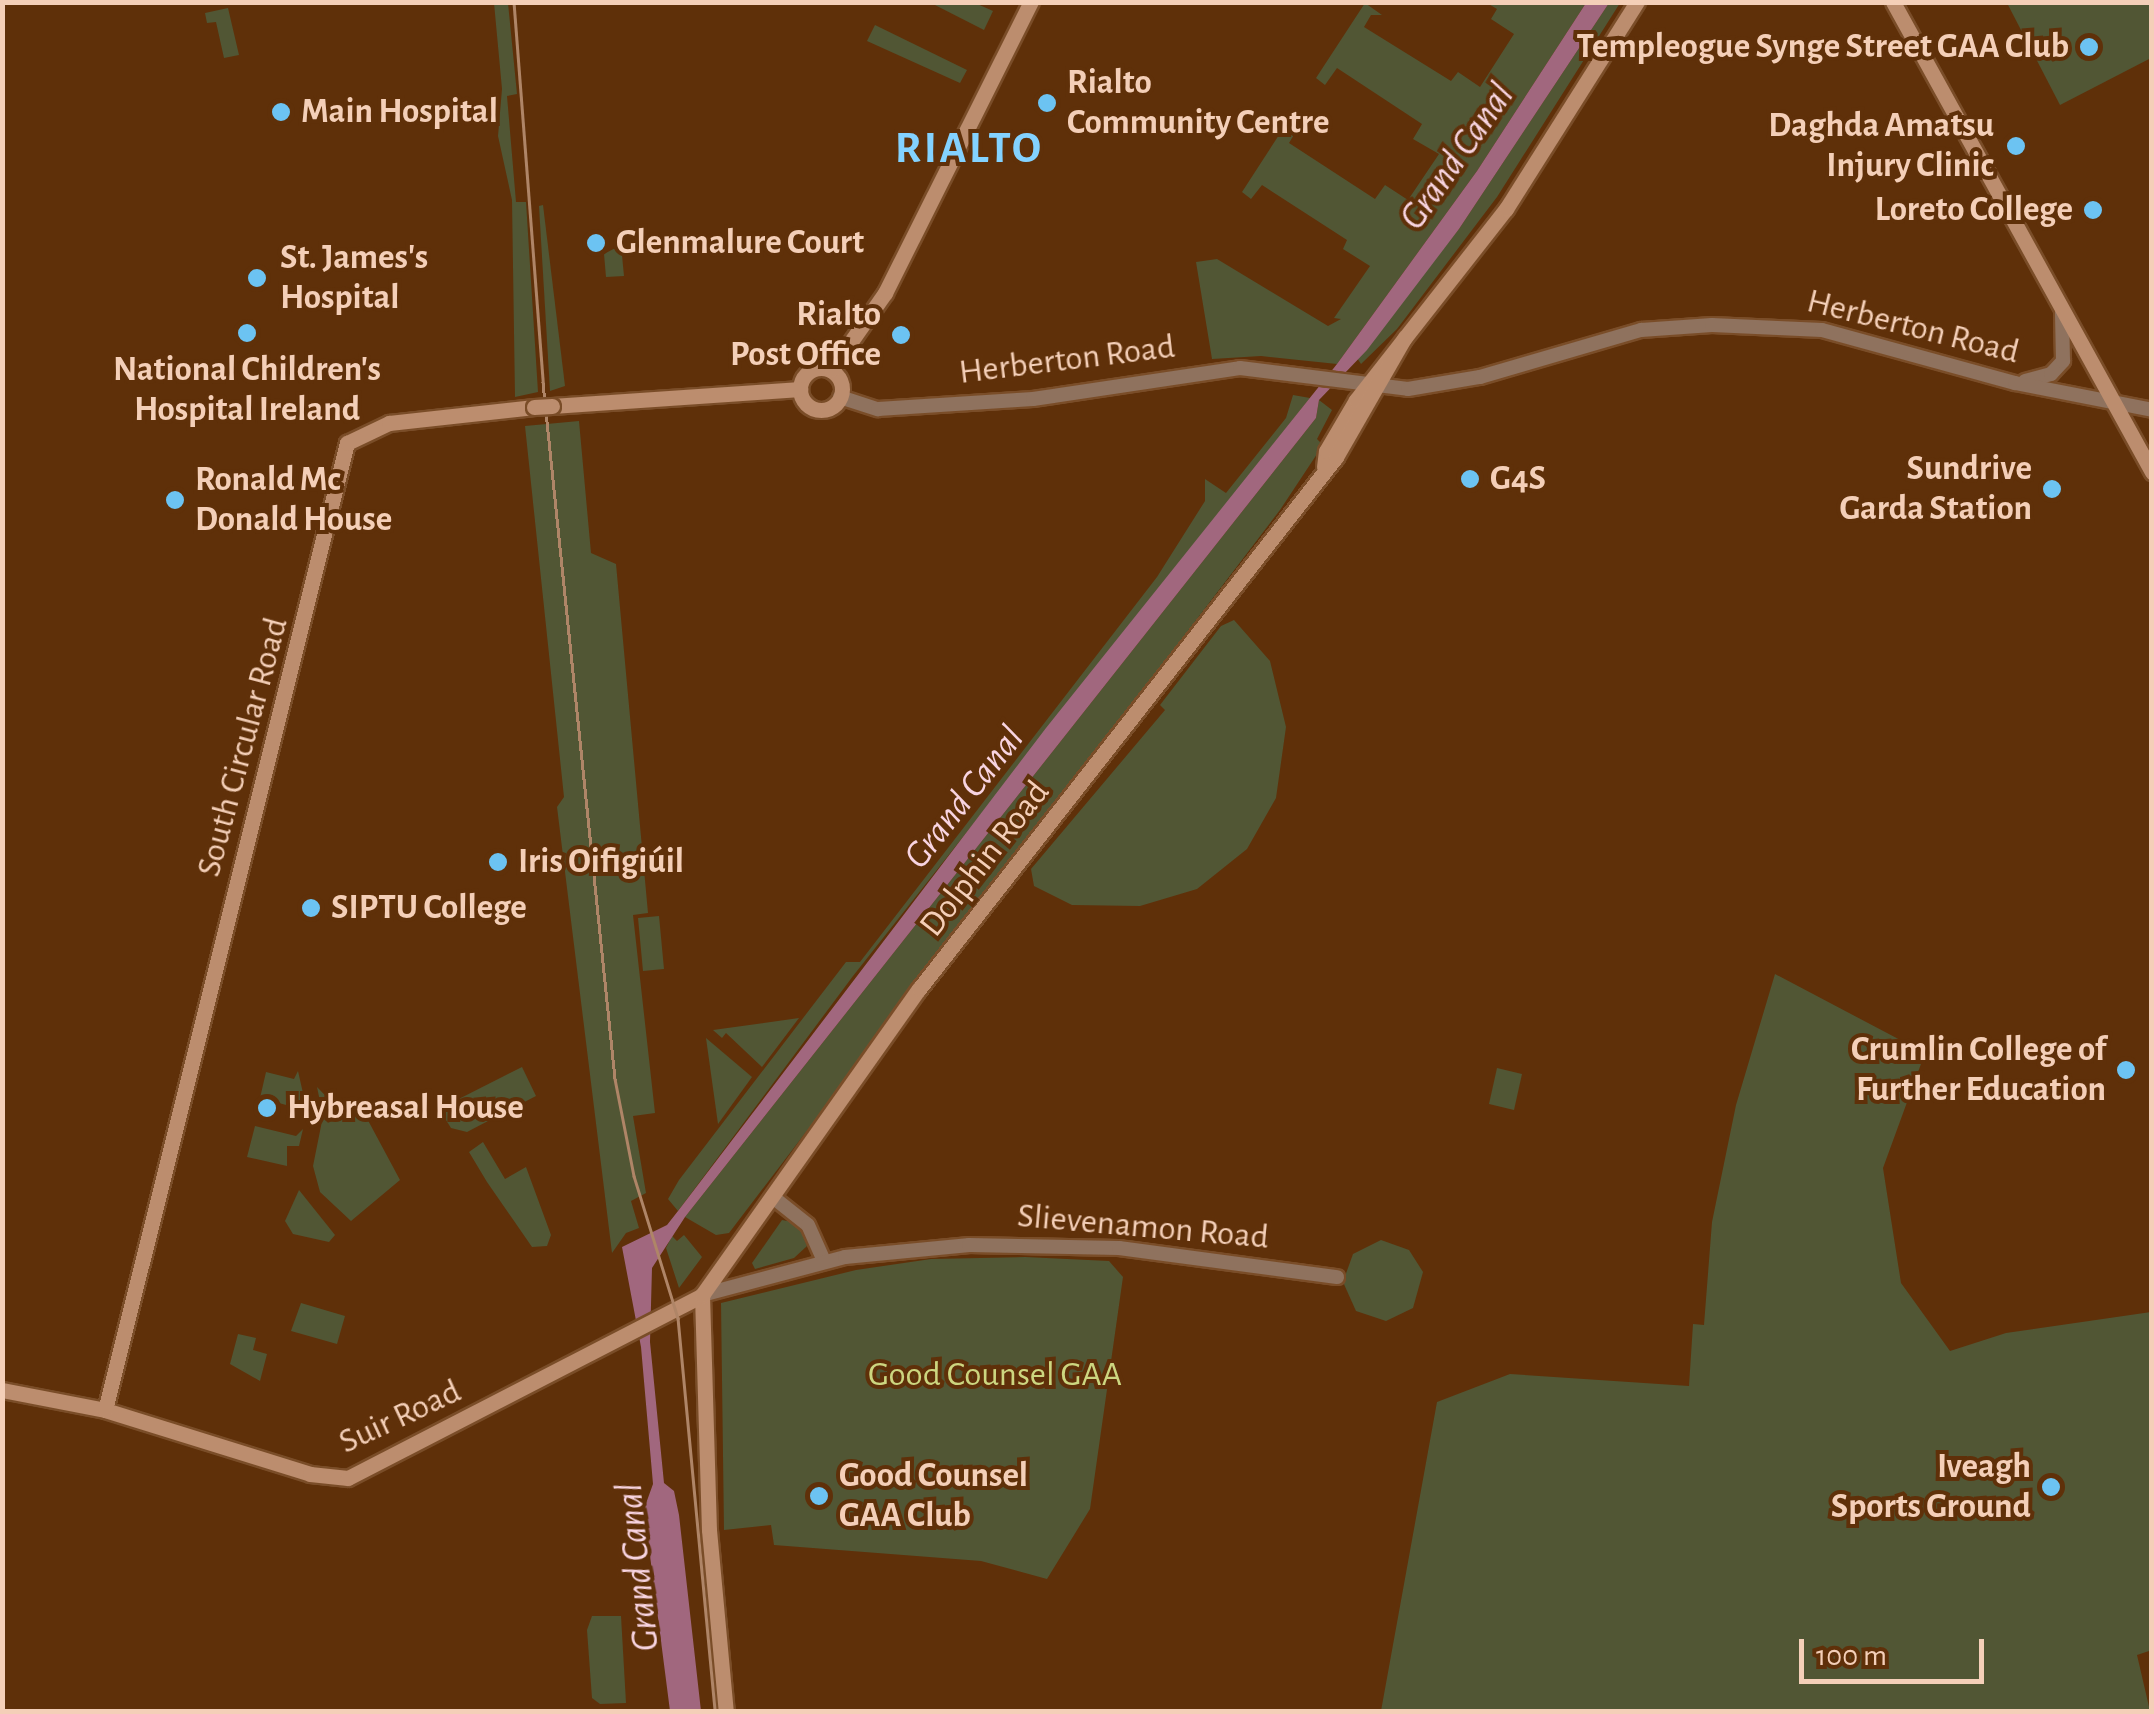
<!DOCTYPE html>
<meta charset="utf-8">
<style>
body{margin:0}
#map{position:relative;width:2154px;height:1714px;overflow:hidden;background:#5f3009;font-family:"Alegreya Sans",sans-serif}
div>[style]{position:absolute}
.green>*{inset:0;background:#515634}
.water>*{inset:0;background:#a1677e}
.roads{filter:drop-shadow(2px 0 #7a4d28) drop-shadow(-2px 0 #7a4d28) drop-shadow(0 2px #7a4d28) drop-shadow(0 -2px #7a4d28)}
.tertiary>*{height:14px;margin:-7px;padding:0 7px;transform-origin:7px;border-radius:7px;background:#8f725e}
.secondary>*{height:15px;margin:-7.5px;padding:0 7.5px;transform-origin:7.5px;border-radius:7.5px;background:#bc8d6e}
.secondary>.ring{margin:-7.5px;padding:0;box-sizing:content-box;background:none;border:15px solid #bc8d6e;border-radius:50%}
.tram>*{height:2.5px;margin:-1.25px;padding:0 1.25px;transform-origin:1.25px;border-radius:1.25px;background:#af8567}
.bridges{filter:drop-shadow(2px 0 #7a4d28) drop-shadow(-2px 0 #7a4d28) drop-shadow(0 2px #7a4d28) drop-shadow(0 -2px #7a4d28)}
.secondary-bridge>*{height:15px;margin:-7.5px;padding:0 7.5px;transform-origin:7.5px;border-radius:7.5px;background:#bc8d6e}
.dots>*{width:28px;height:28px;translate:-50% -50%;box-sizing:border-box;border:5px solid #5f3009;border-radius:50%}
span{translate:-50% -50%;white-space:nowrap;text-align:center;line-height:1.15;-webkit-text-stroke:8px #5f3009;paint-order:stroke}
.poi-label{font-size:35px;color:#f4cfb8;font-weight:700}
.right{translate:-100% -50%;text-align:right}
.left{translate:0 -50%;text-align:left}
.street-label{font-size:35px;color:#f4cfb8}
.park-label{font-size:35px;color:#ccd680}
.water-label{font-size:38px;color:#f8d4e1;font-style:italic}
.district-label{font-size:45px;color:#83d2ff;font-weight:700;letter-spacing:2.5px}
.frame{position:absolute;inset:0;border:5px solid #f4cfb8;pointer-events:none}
.scale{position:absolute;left:1799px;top:1639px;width:185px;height:45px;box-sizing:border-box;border:5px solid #f4cfb8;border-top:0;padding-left:12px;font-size:30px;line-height:35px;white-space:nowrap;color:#f4cfb8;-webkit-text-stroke:8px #5f3009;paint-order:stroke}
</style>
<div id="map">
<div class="green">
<div style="clip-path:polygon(494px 3px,508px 3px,517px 94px,507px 96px,516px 202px,526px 202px,538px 392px,515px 397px,512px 200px,498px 136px,502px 89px)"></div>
<div style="clip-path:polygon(931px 3px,975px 3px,993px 11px,984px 30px)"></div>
<div style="clip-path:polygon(1365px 3px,1382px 15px,1371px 15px,1364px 27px,1451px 81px,1458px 72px,1480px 87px,1514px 34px,1491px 19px,1497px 9px,1487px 3px,1586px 3px,1477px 171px,1337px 364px,1261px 356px,1212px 359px,1196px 262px,1217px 259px,1328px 326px,1341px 319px,1334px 318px,1370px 266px,1343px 249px,1347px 240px,1262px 185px,1251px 199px,1242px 192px,1290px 118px,1308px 128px,1298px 128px,1289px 143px,1375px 199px,1385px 185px,1408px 200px,1439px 154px,1413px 139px,1422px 124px,1337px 68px,1325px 85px,1316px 78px)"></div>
<div style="clip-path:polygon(1609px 3px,1620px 3px,1497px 197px,1397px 329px,1361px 364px,1357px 358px,1459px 229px)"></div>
<div style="clip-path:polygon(2007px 3px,2151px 3px,2151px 58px,2060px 105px)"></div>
<div style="clip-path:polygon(228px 8px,239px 55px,224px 58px,216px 22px,207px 23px,205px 13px)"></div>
<div style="clip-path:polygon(875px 25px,967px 70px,960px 83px,867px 41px)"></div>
<div style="clip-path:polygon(543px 205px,565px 386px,550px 391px,539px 206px)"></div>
<div style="clip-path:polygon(621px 245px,624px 276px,606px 277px,604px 254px)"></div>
<div style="clip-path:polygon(1293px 395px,1310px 398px,853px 976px,678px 1211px,668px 1199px,679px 1180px,846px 962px,860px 962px,1157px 577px,1205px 501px,1205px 479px,1226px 493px,1286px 418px)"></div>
<div style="clip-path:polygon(1319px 400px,1332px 410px,1317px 439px,1323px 445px,1280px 510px,729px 1233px,716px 1235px,685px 1217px,1316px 418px)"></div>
<div style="clip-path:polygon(579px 421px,591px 553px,616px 564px,648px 913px,633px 915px,655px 1113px,633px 1116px,646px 1193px,631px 1201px,639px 1228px,626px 1233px,612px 1253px,557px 807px,564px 797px,525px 426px)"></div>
<div style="clip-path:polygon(1234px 620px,1270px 661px,1286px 727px,1276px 798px,1247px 849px,1197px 889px,1140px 906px,1072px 905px,1034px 886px,1031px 869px,1165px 710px,1160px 705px,1221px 626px)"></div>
<div style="clip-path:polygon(659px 916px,664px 969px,643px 971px,638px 918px)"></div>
<div style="clip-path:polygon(1775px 974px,1925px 1053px,1883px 1168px,1901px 1283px,1950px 1351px,2006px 1333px,2151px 1312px,2152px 1650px,2137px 1655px,2150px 1711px,1381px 1711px,1437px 1402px,1510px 1374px,1689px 1386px,1693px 1324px,1704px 1325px,1712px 1222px,1736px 1105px)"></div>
<div style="clip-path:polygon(799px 1018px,762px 1067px,726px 1033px,722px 1038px,713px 1030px)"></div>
<div style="clip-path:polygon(706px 1038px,752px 1077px,718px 1124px)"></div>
<div style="clip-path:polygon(522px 1067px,536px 1096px,467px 1132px,451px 1128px,439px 1109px)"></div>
<div style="clip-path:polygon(1497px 1068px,1522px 1074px,1514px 1110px,1489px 1104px)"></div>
<div style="clip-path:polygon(298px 1071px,305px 1102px,292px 1099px,290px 1106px,260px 1098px,266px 1072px,294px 1079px)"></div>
<div style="clip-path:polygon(317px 1087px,349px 1120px,363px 1111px,400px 1180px,351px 1221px,320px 1192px,313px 1166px,323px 1116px)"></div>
<div style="clip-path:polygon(255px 1126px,296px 1136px,303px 1129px,299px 1146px,287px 1146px,287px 1166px,247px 1157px)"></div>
<div style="clip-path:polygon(483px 1142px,505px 1179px,526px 1167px,551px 1235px,547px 1246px,532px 1247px,487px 1182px,469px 1152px)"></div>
<div style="clip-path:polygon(299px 1190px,335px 1235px,329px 1242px,293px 1234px,285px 1221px)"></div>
<div style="clip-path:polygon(782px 1220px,798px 1223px,807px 1246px,794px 1258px,755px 1269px,752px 1263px)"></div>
<div style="clip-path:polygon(684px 1235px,702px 1257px,679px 1288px,666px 1248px,672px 1236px,677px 1241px)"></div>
<div style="clip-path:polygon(1381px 1240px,1409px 1250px,1423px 1272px,1413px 1308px,1386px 1321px,1356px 1311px,1343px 1282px,1353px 1254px)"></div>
<div style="clip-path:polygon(1025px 1257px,1109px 1261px,1123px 1277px,1090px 1509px,1047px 1579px,981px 1561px,774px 1545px,771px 1525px,724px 1530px,721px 1303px,856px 1270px,931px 1259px)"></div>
<div style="clip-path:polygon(301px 1303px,345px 1316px,337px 1344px,291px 1331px)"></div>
<div style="clip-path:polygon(238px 1334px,256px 1338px,253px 1350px,267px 1354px,260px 1381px,230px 1364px)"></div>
<div style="clip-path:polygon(592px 1616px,621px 1616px,626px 1703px,600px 1704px,592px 1698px,587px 1630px)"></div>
</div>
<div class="water">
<div style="clip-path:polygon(1586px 3px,1609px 3px,1459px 229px,1367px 350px,1319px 400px,1316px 418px,685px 1217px,652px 1268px,650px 1342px,664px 1483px,674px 1491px,679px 1515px,701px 1711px,670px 1711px,644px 1509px,653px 1484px,641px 1347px,622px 1247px,667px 1225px,678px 1211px,1046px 728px,1337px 364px,1477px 171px)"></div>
</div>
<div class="roads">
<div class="tertiary">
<div style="left:2025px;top:381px;width:27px;rotate:-15deg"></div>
<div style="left:2051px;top:374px;width:18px;rotate:-47deg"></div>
<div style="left:2063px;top:361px;width:48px;rotate:-91.2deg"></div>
<div style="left:840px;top:397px;width:40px;rotate:18deg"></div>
<div style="left:878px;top:409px;width:155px;rotate:-3.7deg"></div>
<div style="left:1033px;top:399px;width:209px;rotate:-8.5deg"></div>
<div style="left:1240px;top:368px;width:169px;rotate:7.1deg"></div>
<div style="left:1408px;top:389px;width:73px;rotate:-9.5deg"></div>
<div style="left:1480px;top:377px;width:168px;rotate:-16.3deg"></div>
<div style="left:1641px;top:330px;width:71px;rotate:-4deg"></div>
<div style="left:1712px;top:325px;width:110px;rotate:2.6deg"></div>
<div style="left:1822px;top:330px;width:200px;rotate:15.4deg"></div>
<div style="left:2015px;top:383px;width:140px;rotate:11.1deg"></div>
<div style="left:774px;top:1198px;width:43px;rotate:38.5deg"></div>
<div style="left:808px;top:1225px;width:39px;rotate:66deg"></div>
<div style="left:702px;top:1295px;width:148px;rotate:-14.9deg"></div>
<div style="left:845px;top:1257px;width:125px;rotate:-5.5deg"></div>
<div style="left:969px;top:1245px;width:150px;rotate:1.1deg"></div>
<div style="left:1119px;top:1248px;width:220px;rotate:7.6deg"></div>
</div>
<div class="secondary">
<div style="left:1893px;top:2px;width:537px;rotate:61.14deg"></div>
<div class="ring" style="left:800px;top:368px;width:27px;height:27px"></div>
<div style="left:831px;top:370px;width:94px;rotate:-55deg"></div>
<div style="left:885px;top:293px;width:326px;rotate:-63.4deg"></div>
<div style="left:552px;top:406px;width:249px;rotate:-3.9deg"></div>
<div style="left:1324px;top:467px;width:16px;rotate:-83deg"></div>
<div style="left:1326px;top:451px;width:59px;rotate:-59.5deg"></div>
<div style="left:1356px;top:400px;width:243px;rotate:-51.9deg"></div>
<div style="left:1506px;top:209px;width:245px;rotate:-57.7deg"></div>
<div style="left:702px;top:1295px;width:235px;rotate:88.3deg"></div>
<div style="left:709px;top:1530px;width:183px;rotate:84.7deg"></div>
<div style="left:2px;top:1390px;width:105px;rotate:11deg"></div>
<div style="left:105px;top:1410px;width:215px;rotate:17.3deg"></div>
<div style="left:310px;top:1474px;width:38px;rotate:6deg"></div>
<div style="left:348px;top:1478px;width:399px;rotate:-27.3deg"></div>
<div style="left:702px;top:1295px;width:375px;rotate:-54.7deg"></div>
<div style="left:919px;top:989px;width:676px;rotate:-51.91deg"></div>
<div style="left:1336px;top:457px;width:138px;rotate:-60.1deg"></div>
<div style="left:105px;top:1410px;width:997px;rotate:-75.95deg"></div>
<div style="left:347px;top:443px;width:47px;rotate:-25.5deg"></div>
<div style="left:389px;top:423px;width:146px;rotate:-6.3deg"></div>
</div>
</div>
<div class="tram">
<div style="left:514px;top:2px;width:382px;rotate:85.6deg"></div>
<div style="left:543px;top:383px;width:700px;rotate:84.09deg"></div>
<div style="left:615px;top:1079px;width:99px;rotate:78.9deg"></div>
<div style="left:634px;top:1176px;width:149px;rotate:72.8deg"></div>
<div style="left:678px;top:1318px;width:396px;rotate:84.6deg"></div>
</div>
<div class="bridges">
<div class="secondary-bridge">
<div style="left:534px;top:407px;width:18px;rotate:-3deg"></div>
</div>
</div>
<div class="dots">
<div style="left:2089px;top:47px;background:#6cc3f2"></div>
<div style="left:1047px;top:103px;background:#6cc3f2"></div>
<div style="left:281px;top:112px;background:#6cc3f2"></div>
<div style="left:2016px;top:146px;background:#6cc3f2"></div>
<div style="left:2093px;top:210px;background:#6cc3f2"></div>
<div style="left:596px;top:243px;background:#6cc3f2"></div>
<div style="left:257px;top:278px;background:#6cc3f2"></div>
<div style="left:247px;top:333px;background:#6cc3f2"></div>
<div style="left:901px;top:335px;background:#6cc3f2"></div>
<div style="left:1470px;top:479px;background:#6cc3f2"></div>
<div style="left:2052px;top:489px;background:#6cc3f2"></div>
<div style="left:175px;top:500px;background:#6cc3f2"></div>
<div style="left:498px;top:862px;background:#6cc3f2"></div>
<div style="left:311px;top:908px;background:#6cc3f2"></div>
<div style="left:2126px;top:1070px;background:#6cc3f2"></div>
<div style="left:267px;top:1108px;background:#6cc3f2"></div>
<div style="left:2051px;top:1487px;background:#6cc3f2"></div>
<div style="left:819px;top:1496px;background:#6cc3f2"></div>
</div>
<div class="poi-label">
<span class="right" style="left:2069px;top:47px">Templeogue Synge Street GAA Club</span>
<span class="left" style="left:1067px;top:103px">Rialto<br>Community Centre</span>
<span class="left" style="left:301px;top:112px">Main Hospital</span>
<span class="right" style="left:1994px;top:146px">Daghda Amatsu<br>Injury Clinic</span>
<span class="right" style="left:2073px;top:210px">Loreto College</span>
<span class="left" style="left:616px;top:243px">Glenmalure Court</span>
<span class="left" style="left:280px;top:278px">St. James's<br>Hospital</span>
<span class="right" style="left:881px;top:335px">Rialto<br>Post Office</span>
<span style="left:247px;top:390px">National Children's<br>Hospital Ireland</span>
<span class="right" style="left:2032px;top:489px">Sundrive<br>Garda Station</span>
<span class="left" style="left:1490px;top:479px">G4S</span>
<span class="left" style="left:195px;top:500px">Ronald Mc<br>Donald House</span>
<span class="left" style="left:518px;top:862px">Iris Oifigiúil</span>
<span class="left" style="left:331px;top:908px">SIPTU College</span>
<span class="right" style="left:2106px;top:1070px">Crumlin College of<br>Further Education</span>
<span class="left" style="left:287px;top:1108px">Hybreasal House</span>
<span class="right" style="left:2031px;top:1487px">Iveagh<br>Sports Ground</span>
<span class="left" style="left:839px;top:1496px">Good Counsel<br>GAA Club</span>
</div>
<div class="street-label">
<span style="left:1913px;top:327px;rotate:14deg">Herberton Road</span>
<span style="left:1067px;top:360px;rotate:-7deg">Herberton Road</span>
<span style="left:243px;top:747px;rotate:-75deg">South Circular Road</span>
<span style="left:985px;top:859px;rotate:-52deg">Dolphin Road</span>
<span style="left:1143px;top:1227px;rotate:5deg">Slievenamon Road</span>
<span style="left:400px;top:1417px;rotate:-25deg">Suir Road</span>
</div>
<div class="park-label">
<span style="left:995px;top:1375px">Good Counsel GAA</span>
</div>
<div class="water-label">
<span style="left:1458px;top:157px;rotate:-55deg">Grand Canal</span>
<span style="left:965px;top:798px;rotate:-52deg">Grand Canal</span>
<span style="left:639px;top:1567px;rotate:-96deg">Grand Canal</span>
</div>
<div class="district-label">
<span style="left:969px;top:149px">RIALTO</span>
</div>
<div class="frame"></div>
<div class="scale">100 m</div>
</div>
